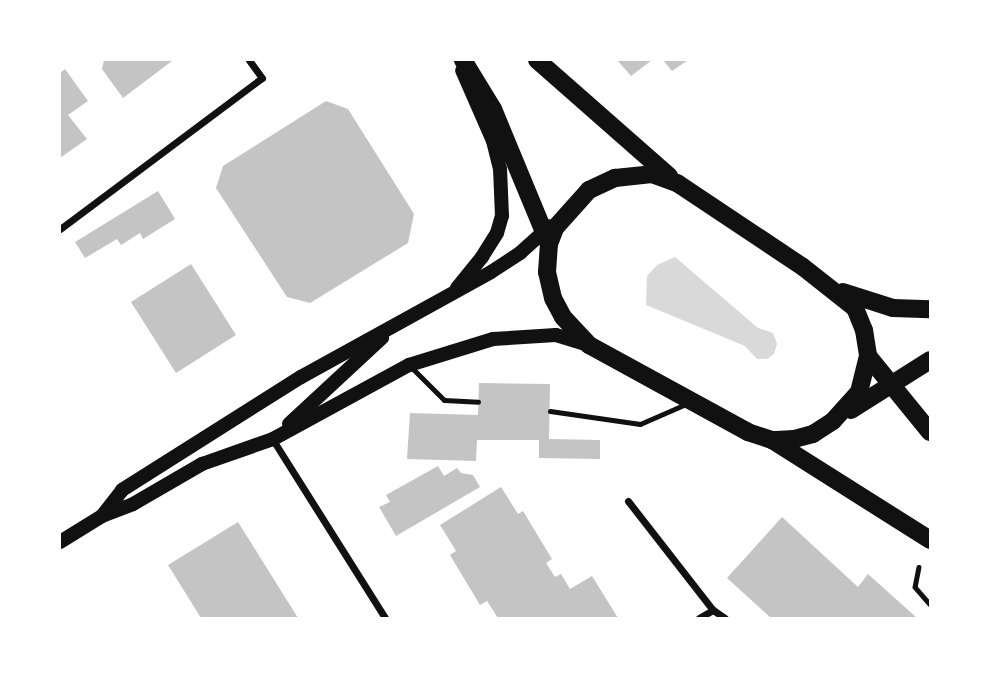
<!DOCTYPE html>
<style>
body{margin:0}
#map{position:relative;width:990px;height:678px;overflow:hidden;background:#fff;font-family:Helvetica,sans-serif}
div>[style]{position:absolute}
.water>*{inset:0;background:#d9d9d9}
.building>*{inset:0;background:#c4c4c4}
.path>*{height:4.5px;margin:-2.25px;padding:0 2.25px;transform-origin:2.25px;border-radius:2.25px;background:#111}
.service>*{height:5px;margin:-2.5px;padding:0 2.5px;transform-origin:2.5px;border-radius:2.5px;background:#111}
.minor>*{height:7px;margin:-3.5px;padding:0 3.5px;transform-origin:3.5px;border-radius:3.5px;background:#111}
.secondary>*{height:14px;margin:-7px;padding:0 7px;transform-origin:7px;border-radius:7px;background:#111}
.primary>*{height:18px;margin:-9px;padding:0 9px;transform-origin:9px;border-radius:9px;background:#111}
span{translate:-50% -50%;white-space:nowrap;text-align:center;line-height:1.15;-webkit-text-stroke:5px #fff;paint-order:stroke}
.frame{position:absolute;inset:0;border:61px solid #fff;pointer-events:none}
</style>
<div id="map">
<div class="water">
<div style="clip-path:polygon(675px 257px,758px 328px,773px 333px,777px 344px,774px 354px,767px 359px,757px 359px,745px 346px,646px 305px,647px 276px,657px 265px)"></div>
</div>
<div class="building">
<div style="clip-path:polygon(104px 60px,171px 60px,172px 61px,123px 98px,102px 69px)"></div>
<div style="clip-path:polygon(617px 60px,652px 60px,631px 76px)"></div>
<div style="clip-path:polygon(663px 60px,688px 60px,672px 71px)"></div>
<div style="clip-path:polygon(65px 69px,88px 101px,68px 115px,87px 139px,60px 158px,60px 73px)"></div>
<div style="clip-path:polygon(326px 101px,348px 109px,414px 214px,408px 243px,310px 303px,287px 297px,216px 188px,223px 166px)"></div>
<div style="clip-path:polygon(158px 191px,175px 219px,143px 239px,140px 233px,121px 245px,117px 239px,85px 258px,75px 242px)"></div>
<div style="clip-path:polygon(191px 264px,236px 335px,176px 373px,131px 302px)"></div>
<div style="clip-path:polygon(479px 383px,550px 384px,549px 439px,600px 440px,600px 459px,539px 458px,539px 440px,477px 440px,476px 461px,407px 459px,410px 413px,478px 415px)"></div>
<div style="clip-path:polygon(438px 466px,444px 476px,457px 468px,461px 473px,473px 475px,480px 487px,396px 536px,379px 507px,390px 502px,386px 495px)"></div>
<div style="clip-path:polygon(501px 487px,518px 514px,523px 511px,552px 559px,546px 563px,555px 577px,561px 574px,570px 589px,592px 576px,618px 618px,498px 618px,487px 601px,480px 605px,450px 555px,456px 551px,440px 525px)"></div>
<div style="clip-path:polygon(782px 517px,858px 587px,868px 574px,917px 618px,771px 618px,727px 578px)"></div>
<div style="clip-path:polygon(238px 522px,298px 618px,201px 618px,168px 565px)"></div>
</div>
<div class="path">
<div style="left:919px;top:567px;width:20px;rotate:101deg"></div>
<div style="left:915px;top:587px;width:23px;rotate:49deg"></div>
</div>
<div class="service">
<div style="left:412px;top:368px;width:45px;rotate:45deg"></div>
<div style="left:444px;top:400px;width:34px;rotate:3deg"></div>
<div style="left:550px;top:411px;width:91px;rotate:8.2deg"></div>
<div style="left:640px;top:424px;width:52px;rotate:-23.6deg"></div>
</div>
<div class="minor">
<div style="left:60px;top:229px;width:252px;rotate:-36.8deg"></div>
<div style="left:262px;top:78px;width:22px;rotate:-126deg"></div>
<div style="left:273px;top:440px;width:210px;rotate:57.8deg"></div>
<div style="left:628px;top:501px;width:138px;rotate:52.1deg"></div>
<div style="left:713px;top:610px;width:14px;rotate:34deg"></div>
<div style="left:699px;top:618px;width:16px;rotate:-30deg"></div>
</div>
<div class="secondary">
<div style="left:457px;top:288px;width:40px;rotate:-51deg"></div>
<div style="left:482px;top:257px;width:28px;rotate:-58deg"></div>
<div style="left:497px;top:233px;width:18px;rotate:-74deg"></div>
<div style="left:502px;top:216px;width:47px;rotate:-92.4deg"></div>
<div style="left:500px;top:169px;width:29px;rotate:-104deg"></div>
<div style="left:493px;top:141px;width:77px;rotate:-113.6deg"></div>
<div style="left:289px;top:424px;width:127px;rotate:-42.8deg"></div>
<div style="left:102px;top:516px;width:33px;rotate:-52deg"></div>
<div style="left:122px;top:490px;width:212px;rotate:-32.3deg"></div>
<div style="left:301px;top:377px;width:217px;rotate:-28.9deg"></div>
<div style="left:491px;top:272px;width:35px;rotate:-33deg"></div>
<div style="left:520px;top:253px;width:40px;rotate:-42deg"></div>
<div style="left:60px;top:542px;width:49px;rotate:-31.8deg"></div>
<div style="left:102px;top:516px;width:33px;rotate:-21deg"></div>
<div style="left:133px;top:504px;width:80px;rotate:-30.1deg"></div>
<div style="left:202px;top:464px;width:75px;rotate:-19.4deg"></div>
<div style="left:273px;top:439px;width:155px;rotate:-28.6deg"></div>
<div style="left:409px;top:365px;width:88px;rotate:-17.2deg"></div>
<div style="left:493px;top:339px;width:63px;rotate:-3.6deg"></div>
<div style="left:556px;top:335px;width:34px;rotate:17deg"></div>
</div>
<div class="primary">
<div style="left:463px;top:60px;width:57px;rotate:58.5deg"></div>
<div style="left:493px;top:109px;width:146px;rotate:67.5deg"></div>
<div style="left:537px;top:60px;width:176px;rotate:41.3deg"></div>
<div style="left:652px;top:174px;width:27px;rotate:20deg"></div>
<div style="left:677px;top:183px;width:151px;rotate:33.7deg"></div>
<div style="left:803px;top:267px;width:66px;rotate:38.3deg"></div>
<div style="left:855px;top:308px;width:24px;rotate:68deg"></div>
<div style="left:864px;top:330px;width:26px;rotate:81deg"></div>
<div style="left:868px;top:356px;width:37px;rotate:104deg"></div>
<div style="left:859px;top:392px;width:39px;rotate:132deg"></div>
<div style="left:833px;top:421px;width:24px;rotate:147deg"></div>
<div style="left:813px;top:434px;width:20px;rotate:165deg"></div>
<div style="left:794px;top:439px;width:22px;rotate:177deg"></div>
<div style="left:772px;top:440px;width:25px;rotate:-162deg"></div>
<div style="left:748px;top:432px;width:181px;rotate:-151.3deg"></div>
<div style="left:589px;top:345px;width:38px;rotate:-133deg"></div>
<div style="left:563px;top:317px;width:21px;rotate:-118deg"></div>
<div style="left:553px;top:298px;width:27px;rotate:-103deg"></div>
<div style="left:547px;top:272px;width:28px;rotate:-86deg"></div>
<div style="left:549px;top:244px;width:17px;rotate:-69deg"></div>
<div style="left:555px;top:228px;width:51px;rotate:-48.2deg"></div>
<div style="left:589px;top:190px;width:29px;rotate:-25deg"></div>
<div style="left:615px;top:178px;width:37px;rotate:-6deg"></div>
<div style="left:843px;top:292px;width:52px;rotate:17.7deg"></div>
<div style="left:893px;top:308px;width:37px;rotate:2deg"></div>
<div style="left:868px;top:356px;width:98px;rotate:50.8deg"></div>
<div style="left:851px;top:410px;width:93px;rotate:-32.3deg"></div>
<div style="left:772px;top:440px;width:187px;rotate:32.3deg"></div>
</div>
<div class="frame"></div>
</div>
